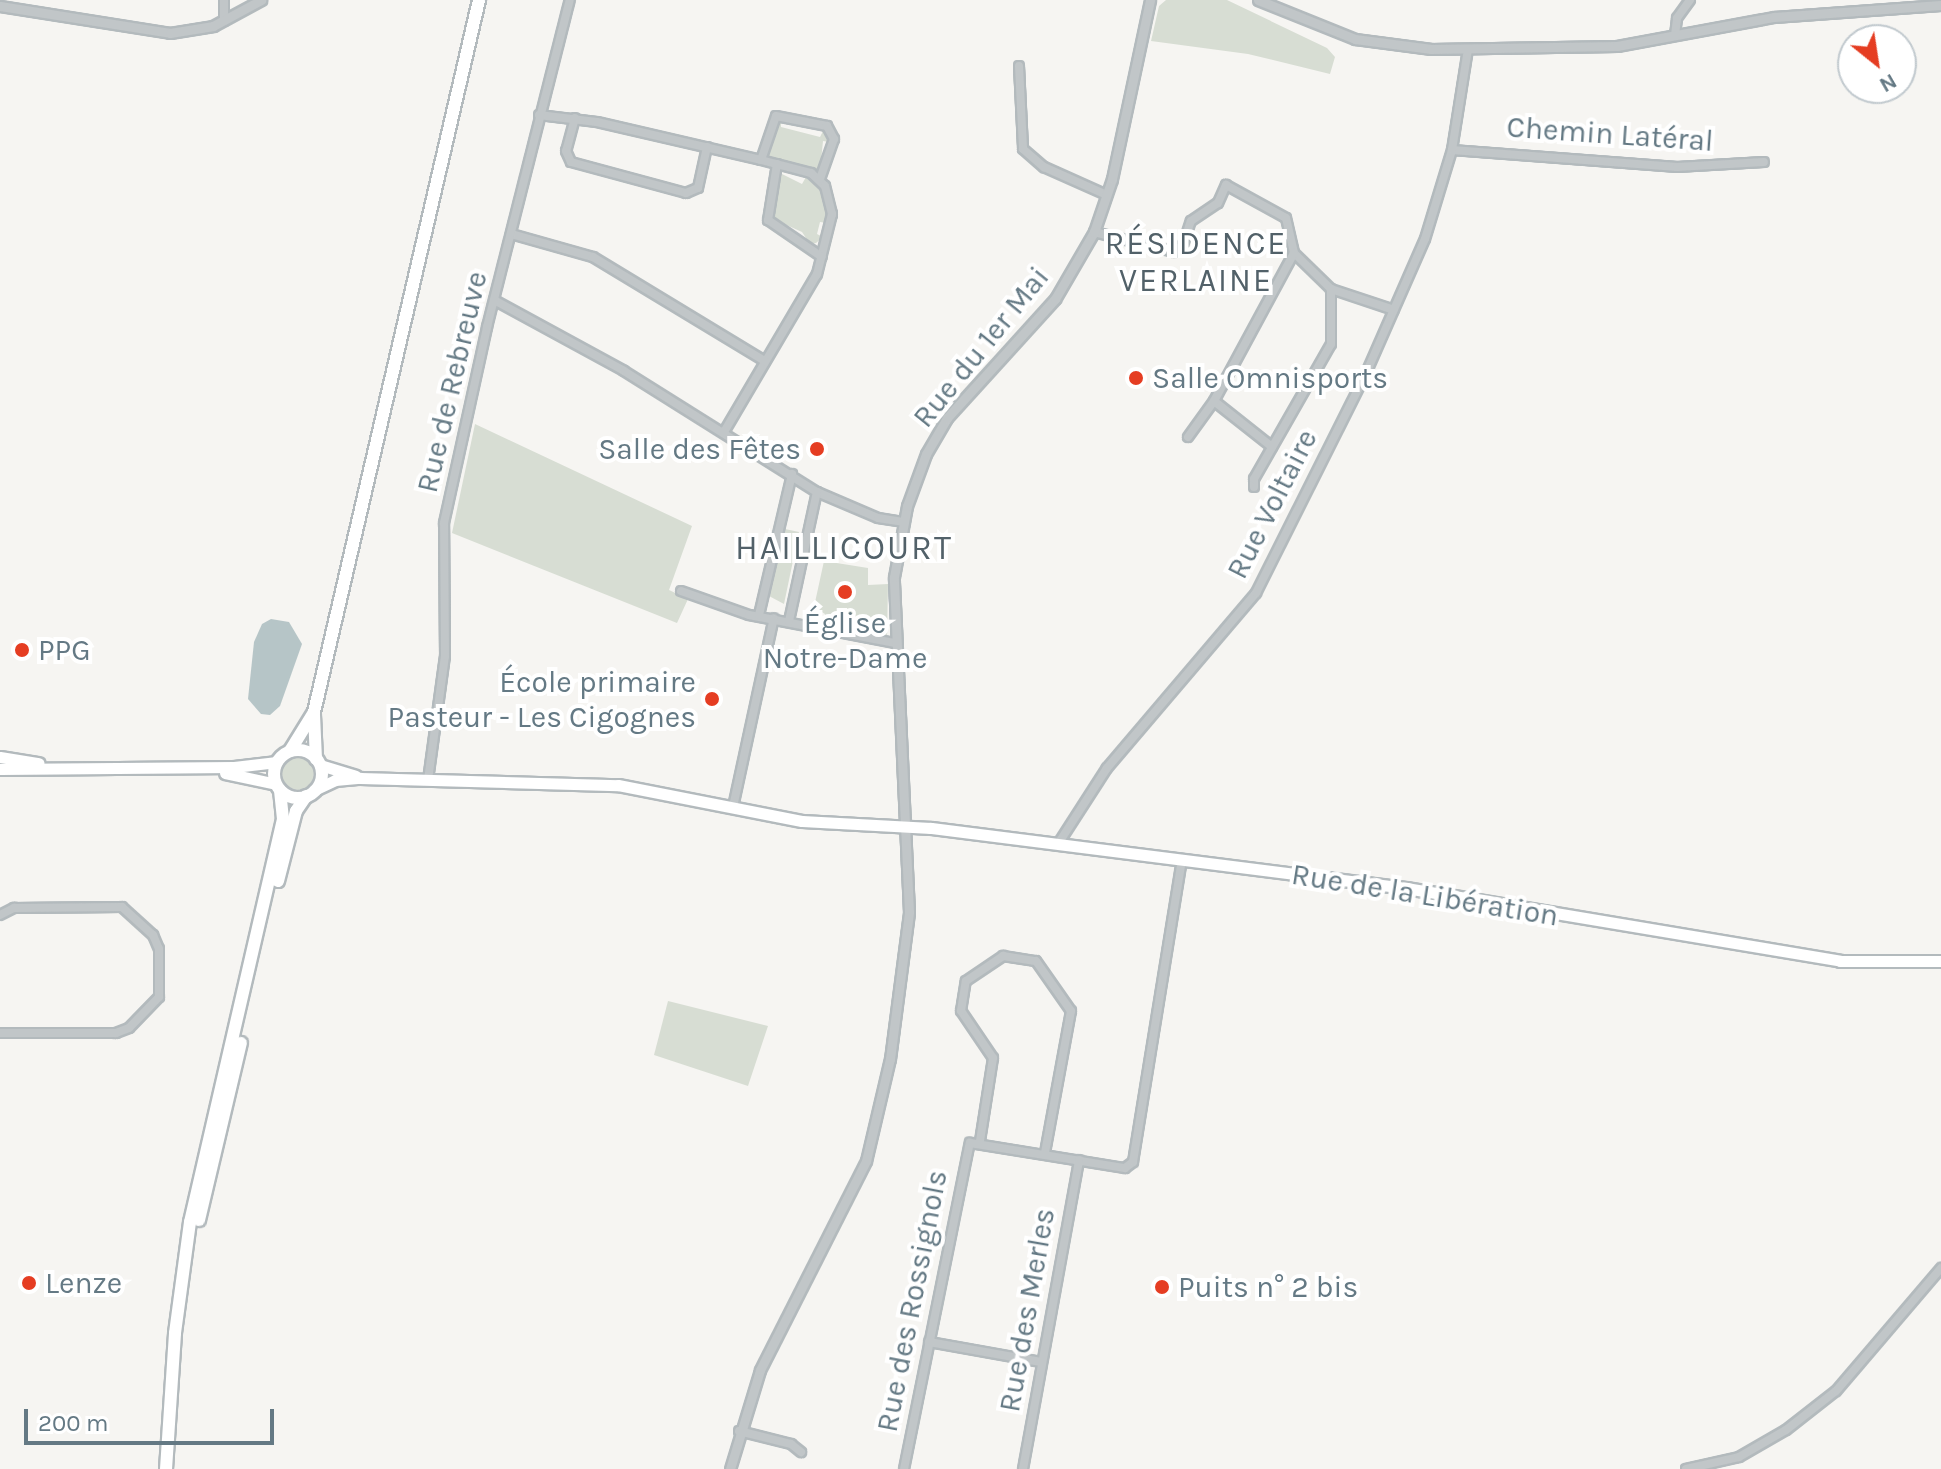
<!DOCTYPE html>
<meta charset="utf-8">
<style>
body{margin:0}
#map{position:relative;width:1941px;height:1469px;overflow:hidden;background:#f6f5f2;font-family:Karla,sans-serif}
div>[style]{position:absolute}
.green>*{inset:0;background:#d7ddd3}
.round{border-radius:50%}
.water>*{inset:0;background:#b6c5c7}
.roads{filter:drop-shadow(2px 0 #b3babd) drop-shadow(-2px 0 #b3babd) drop-shadow(0 2px #b3babd) drop-shadow(0 -2px #b3babd)}
.minor>*{height:8px;margin:-4px;padding:0 4px;transform-origin:4px;border-radius:4px;background:#c1c6c8}
.tertiary>*{height:9px;margin:-4.5px;padding:0 4.5px;transform-origin:4.5px;border-radius:4.5px;background:#c1c6c8}
.secondary>*{height:11px;margin:-5.5px;padding:0 5.5px;transform-origin:5.5px;border-radius:5.5px;background:#fff}
.primary>*{height:12px;margin:-6px;padding:0 6px;transform-origin:6px;border-radius:6px;background:#fff}
.primary>.ring{margin:-6px;padding:0;box-sizing:content-box;background:none;border:12px solid #fff;border-radius:50%}
.dots>*{width:22px;height:22px;translate:-50% -50%;box-sizing:border-box;border:4px solid #fff;border-radius:50%}
span{translate:-50% -50%;white-space:nowrap;text-align:center;line-height:1.15;-webkit-text-stroke:8px #fff;paint-order:stroke}
.street-label{font-size:30px;color:#647984}
.poi-label{font-size:30px;color:#647984}
.left{translate:0 -50%;text-align:left}
.right{translate:-100% -50%;text-align:right}
.neighbourhood-label{font-size:32px;color:#526169;letter-spacing:2px}
.quarter-label{font-size:34px;color:#526169;letter-spacing:2px}
.north{position:absolute;left:1837px;top:24px;width:80px;height:80px;box-sizing:border-box;background:#fff;border:2px solid #c1c9ce;border-radius:50%;rotate:150deg;font-size:22px;font-weight:700;line-height:32px;text-align:center;color:#647984}
.north::after{content:'';display:block;margin:auto;width:28px;height:36px;background:#e53d22;clip-path:polygon(50% 0,100% 100%,50% 72%,0 100%)}
.scale{position:absolute;left:24px;top:1409px;width:250px;height:36px;box-sizing:border-box;border:4px solid #647984;border-top:0;padding-left:10px;font-size:24px;line-height:28px;white-space:nowrap;color:#647984;-webkit-text-stroke:6px #fff;paint-order:stroke}
</style>
<div id="map">
<div class="green">
<div style="clip-path:polygon(1166px 0,1227px 0,1327px 48px,1335px 57px,1330px 74px,1248px 54px,1151px 41px,1159px 6px)"></div>
<div style="clip-path:polygon(781px 121px,781px 127px,820px 137px,823px 131px,828px 137px,829px 142px,823px 141px,820px 171px,768px 158px,777px 130px,773px 128px)"></div>
<div style="clip-path:polygon(782px 174px,802px 184px,806px 177px,824px 194px,829px 213px,827px 223px,820px 222px,817px 234px,823px 237px,816px 243px,810px 244px,802px 232px,771px 218px)"></div>
<div style="clip-path:polygon(475px 424px,692px 526px,669px 590px,688px 599px,677px 623px,452px 533px)"></div>
<div style="clip-path:polygon(785px 529px,799px 532px,784px 604px,769px 596px)"></div>
<div style="clip-path:polygon(824px 561px,868px 568px,868px 585px,888px 584px,887px 639px,823px 626px,825px 614px,814px 607px)"></div>
<div class="round" style="left:282px;top:758px;width:32px;height:32px"></div>
<div style="clip-path:polygon(668px 1001px,768px 1026px,748px 1086px,654px 1055px)"></div>
</div>
<div class="water">
<div style="clip-path:polygon(271px 619px,289px 622px,302px 644px,280px 706px,270px 715px,261px 714px,248px 699px,254px 642px,262px 624px)"></div>
</div>
<div class="roads">
<div class="minor">
<div style="left:224px;top:21px;width:21px;rotate:-90deg"></div>
<div style="left:1675px;top:35px;width:17px;rotate:-83deg"></div>
<div style="left:1677px;top:18px;width:22px;rotate:-54deg"></div>
<div style="left:1019px;top:66px;width:83px;rotate:87.2deg"></div>
<div style="left:1023px;top:149px;width:28px;rotate:41deg"></div>
<div style="left:1044px;top:167px;width:69px;rotate:24deg"></div>
<div style="left:539px;top:115px;width:58px;rotate:6.9deg"></div>
<div style="left:597px;top:122px;width:168px;rotate:13deg"></div>
<div style="left:761px;top:160px;width:52px;rotate:14.6deg"></div>
<div style="left:811px;top:173px;width:19px;rotate:43deg"></div>
<div style="left:825px;top:186px;width:29px;rotate:76deg"></div>
<div style="left:832px;top:214px;width:62px;rotate:104deg"></div>
<div style="left:817px;top:274px;width:183px;rotate:120.5deg"></div>
<div style="left:575px;top:118px;width:34px;rotate:105deg"></div>
<div style="left:566px;top:151px;width:12px;rotate:66deg"></div>
<div style="left:571px;top:162px;width:119px;rotate:15.1deg"></div>
<div style="left:686px;top:193px;width:13px;rotate:-23deg"></div>
<div style="left:698px;top:188px;width:42px;rotate:-77.6deg"></div>
<div style="left:1452px;top:150px;width:226px;rotate:4.3deg"></div>
<div style="left:1677px;top:167px;width:87px;rotate:-3.3deg"></div>
<div style="left:761px;top:160px;width:46px;rotate:-71.2deg"></div>
<div style="left:776px;top:116px;width:52px;rotate:11.1deg"></div>
<div style="left:827px;top:126px;width:15px;rotate:62deg"></div>
<div style="left:834px;top:139px;width:42px;rotate:109.3deg"></div>
<div style="left:777px;top:164px;width:57px;rotate:99.1deg"></div>
<div style="left:768px;top:220px;width:65px;rotate:34.4deg"></div>
<div style="left:1094px;top:232px;width:82px;rotate:14deg"></div>
<div style="left:1174px;top:252px;width:11px;rotate:-38deg"></div>
<div style="left:1183px;top:245px;width:25px;rotate:-72deg"></div>
<div style="left:1191px;top:221px;width:32px;rotate:-34deg"></div>
<div style="left:1218px;top:203px;width:20px;rotate:-66deg"></div>
<div style="left:1226px;top:185px;width:68px;rotate:28.8deg"></div>
<div style="left:1286px;top:218px;width:36px;rotate:77deg"></div>
<div style="left:1294px;top:253px;width:52px;rotate:44.2deg"></div>
<div style="left:1331px;top:289px;width:66px;rotate:18.4deg"></div>
<div style="left:511px;top:234px;width:85px;rotate:15.7deg"></div>
<div style="left:593px;top:257px;width:201px;rotate:31.2deg"></div>
<div style="left:494px;top:300px;width:148px;rotate:28.6deg"></div>
<div style="left:624px;top:371px;width:228px;rotate:32.1deg"></div>
<div style="left:817px;top:492px;width:66px;rotate:23.1deg"></div>
<div style="left:878px;top:518px;width:25px;rotate:9deg"></div>
<div style="left:1214px;top:401px;width:74px;rotate:38.4deg"></div>
<div style="left:1188px;top:437px;width:44px;rotate:-54.2deg"></div>
<div style="left:1214px;top:401px;width:168px;rotate:-61.6deg"></div>
<div style="left:1254px;top:487px;width:8px;rotate:-90deg"></div>
<div style="left:1254px;top:479px;width:155px;rotate:-60.3deg"></div>
<div style="left:1331px;top:344px;width:55px;rotate:-90deg"></div>
<div style="left:681px;top:591px;width:72px;rotate:19.4deg"></div>
<div style="left:749px;top:615px;width:149px;rotate:10.9deg"></div>
<div style="left:759px;top:615px;width:145px;rotate:-76.8deg"></div>
<div style="left:789px;top:621px;width:132px;rotate:-77.8deg"></div>
<div style="left:428px;top:780px;width:125px;rotate:-82.2deg"></div>
<div style="left:445px;top:656px;width:133px;rotate:-90.4deg"></div>
<div style="left:444px;top:523px;width:201px;rotate:-77.6deg"></div>
<div style="left:487px;top:327px;width:337px;rotate:-75.8deg"></div>
<div style="left:733px;top:807px;width:193px;rotate:-77.8deg"></div>
<div style="left:1058px;top:844px;width:90px;rotate:-57.2deg"></div>
<div style="left:1107px;top:768px;width:230px;rotate:-49.6deg"></div>
<div style="left:1256px;top:593px;width:248px;rotate:-63.4deg"></div>
<div style="left:1367px;top:371px;width:144px;rotate:-66.3deg"></div>
<div style="left:1425px;top:239px;width:93px;rotate:-73.1deg"></div>
<div style="left:1452px;top:150px;width:102px;rotate:-81deg"></div>
<div style="left:0;top:915px;width:16px;rotate:-27deg"></div>
<div style="left:14px;top:908px;width:108px;rotate:-0.5deg"></div>
<div style="left:122px;top:907px;width:42px;rotate:42.1deg"></div>
<div style="left:153px;top:935px;width:15px;rotate:67deg"></div>
<div style="left:159px;top:949px;width:48px;rotate:90deg"></div>
<div style="left:159px;top:997px;width:43px;rotate:134.1deg"></div>
<div style="left:129px;top:1028px;width:14px;rotate:159deg"></div>
<div style="left:116px;top:1033px;width:116px;rotate:180deg"></div>
<div style="left:980px;top:1141px;width:84px;rotate:-81.1deg"></div>
<div style="left:993px;top:1058px;width:57px;rotate:-124.2deg"></div>
<div style="left:961px;top:1011px;width:30px;rotate:-81deg"></div>
<div style="left:966px;top:981px;width:45px;rotate:-34deg"></div>
<div style="left:1003px;top:956px;width:33px;rotate:9deg"></div>
<div style="left:1036px;top:961px;width:61px;rotate:55deg"></div>
<div style="left:1071px;top:1011px;width:144px;rotate:100.4deg"></div>
<div style="left:929px;top:1342px;width:114px;rotate:10.1deg"></div>
<div style="left:739px;top:1431px;width:54px;rotate:14deg"></div>
<div style="left:791px;top:1444px;width:13px;rotate:39deg"></div>
<div style="left:904px;top:1469px;width:333px;rotate:-78.6deg"></div>
<div style="left:970px;top:1143px;width:157px;rotate:9.2deg"></div>
<div style="left:1125px;top:1168px;width:10px;rotate:-37deg"></div>
<div style="left:1133px;top:1162px;width:305px;rotate:-80.8deg"></div>
<div style="left:1023px;top:1469px;width:314px;rotate:-79.7deg"></div>
<div style="left:1686px;top:1469px;width:54px;rotate:-12.8deg"></div>
<div style="left:1739px;top:1457px;width:54px;rotate:-29.9deg"></div>
<div style="left:1786px;top:1430px;width:63px;rotate:-38deg"></div>
<div style="left:1836px;top:1391px;width:162px;rotate:-49.5deg"></div>
</div>
<div class="tertiary">
<div style="left:1258px;top:0;width:105px;rotate:21.9deg"></div>
<div style="left:1355px;top:39px;width:77px;rotate:7.5deg"></div>
<div style="left:1431px;top:49px;width:186px;rotate:-0.9deg"></div>
<div style="left:1617px;top:46px;width:160px;rotate:-10.5deg"></div>
<div style="left:1774px;top:17px;width:167px;rotate:-4.1deg"></div>
<div style="left:0;top:6px;width:172px;rotate:9deg"></div>
<div style="left:170px;top:33px;width:44px;rotate:-9.2deg"></div>
<div style="left:213px;top:26px;width:55px;rotate:-28.4deg"></div>
<div style="left:730px;top:1469px;width:103px;rotate:-73.1deg"></div>
<div style="left:760px;top:1370px;width:234px;rotate:-63.1deg"></div>
<div style="left:866px;top:1161px;width:105px;rotate:-76.8deg"></div>
<div style="left:890px;top:1059px;width:148px;rotate:-82.6deg"></div>
<div style="left:909px;top:912px;width:335px;rotate:-92.6deg"></div>
<div style="left:894px;top:577px;width:72px;rotate:-79.6deg"></div>
<div style="left:907px;top:506px;width:55px;rotate:-69.9deg"></div>
<div style="left:926px;top:454px;width:42px;rotate:-59.7deg"></div>
<div style="left:947px;top:418px;width:161px;rotate:-47.8deg"></div>
<div style="left:1055px;top:299px;width:78px;rotate:-59.8deg"></div>
<div style="left:1094px;top:232px;width:56px;rotate:-71.2deg"></div>
<div style="left:1112px;top:179px;width:183px;rotate:-78deg"></div>
</div>
<div class="secondary">
<div style="left:0;top:757px;width:39px;rotate:9deg"></div>
<div style="left:320px;top:765px;width:37px;rotate:17deg"></div>
<div style="left:0;top:769px;width:234px;rotate:-0.5deg"></div>
<div style="left:234px;top:767px;width:43px;rotate:-6.6deg"></div>
<div style="left:225px;top:773px;width:52px;rotate:12.2deg"></div>
<div style="left:314px;top:790px;width:23px;rotate:-25deg"></div>
<div style="left:335px;top:780px;width:25px;rotate:-5deg"></div>
<div style="left:360px;top:778px;width:258px;rotate:1.6deg"></div>
<div style="left:618px;top:785px;width:187px;rotate:11.1deg"></div>
<div style="left:802px;top:821px;width:129px;rotate:3.1deg"></div>
<div style="left:931px;top:828px;width:479px;rotate:7.2deg"></div>
<div style="left:1406px;top:888px;width:440px;rotate:9.5deg"></div>
<div style="left:1840px;top:961px;width:101px"></div>
</div>
<div class="primary">
<div style="left:314px;top:715px;width:44px;rotate:87.4deg"></div>
<div class="ring" style="left:274px;top:750px;width:36px;height:36px"></div>
<div style="left:290px;top:751px;width:46px;rotate:-58.4deg"></div>
<div style="left:314px;top:712px;width:731px;rotate:-76.95deg"></div>
<div style="left:278px;top:881px;width:72px;rotate:-75.6deg"></div>
<div style="left:296px;top:811px;width:18px;rotate:-56deg"></div>
<div style="left:199px;top:1220px;width:182px;rotate:-76.7deg"></div>
<div style="left:166px;top:1469px;width:136px;rotate:-86.2deg"></div>
<div style="left:175px;top:1333px;width:112px;rotate:-82.3deg"></div>
<div style="left:190px;top:1222px;width:414px;rotate:-77deg"></div>
<div style="left:283px;top:819px;width:29px;rotate:-96deg"></div>
</div>
</div>
<div class="dots">
<div style="left:1136px;top:378px;background:#e53d22"></div>
<div style="left:817px;top:449px;background:#e53d22"></div>
<div style="left:845px;top:592px;background:#e53d22"></div>
<div style="left:22px;top:650px;background:#e53d22"></div>
<div style="left:712px;top:699px;background:#e53d22"></div>
<div style="left:29px;top:1283px;background:#e53d22"></div>
<div style="left:1162px;top:1287px;background:#e53d22"></div>
</div>
<div class="street-label">
<span style="left:1610px;top:134px;rotate:4deg">Chemin Latéral</span>
<span style="left:981px;top:347px;rotate:-51deg">Rue du 1er Mai</span>
<span style="left:452px;top:382px;rotate:-77deg">Rue de Rebreuve</span>
<span style="left:1272px;top:504px;rotate:-63deg">Rue Voltaire</span>
<span style="left:1425px;top:895px;rotate:9deg">Rue de la Libération</span>
<span style="left:912px;top:1301px;rotate:-79deg">Rue des Rossignols</span>
<span style="left:1027px;top:1310px;rotate:-80deg">Rue des Merles</span>
</div>
<div class="poi-label">
<span class="left" style="left:1152px;top:378px">Salle Omnisports</span>
<span class="right" style="left:801px;top:449px">Salle des Fêtes</span>
<span style="left:845px;top:640px">Église<br>Notre-Dame</span>
<span class="left" style="left:38px;top:650px">PPG</span>
<span class="right" style="left:696px;top:699px">École primaire<br>Pasteur - Les Cigognes</span>
<span class="left" style="left:45px;top:1283px">Lenze</span>
<span class="left" style="left:1178px;top:1287px">Puits n° 2 bis</span>
</div>
<div class="neighbourhood-label">
<span style="left:1196px;top:263px">RÉSIDENCE<br>VERLAINE</span>
</div>
<div class="quarter-label">
<span style="left:844px;top:549px">HAILLICOURT</span>
</div>
<div class="north">N</div>
<div class="scale">200 m</div>
</div>
